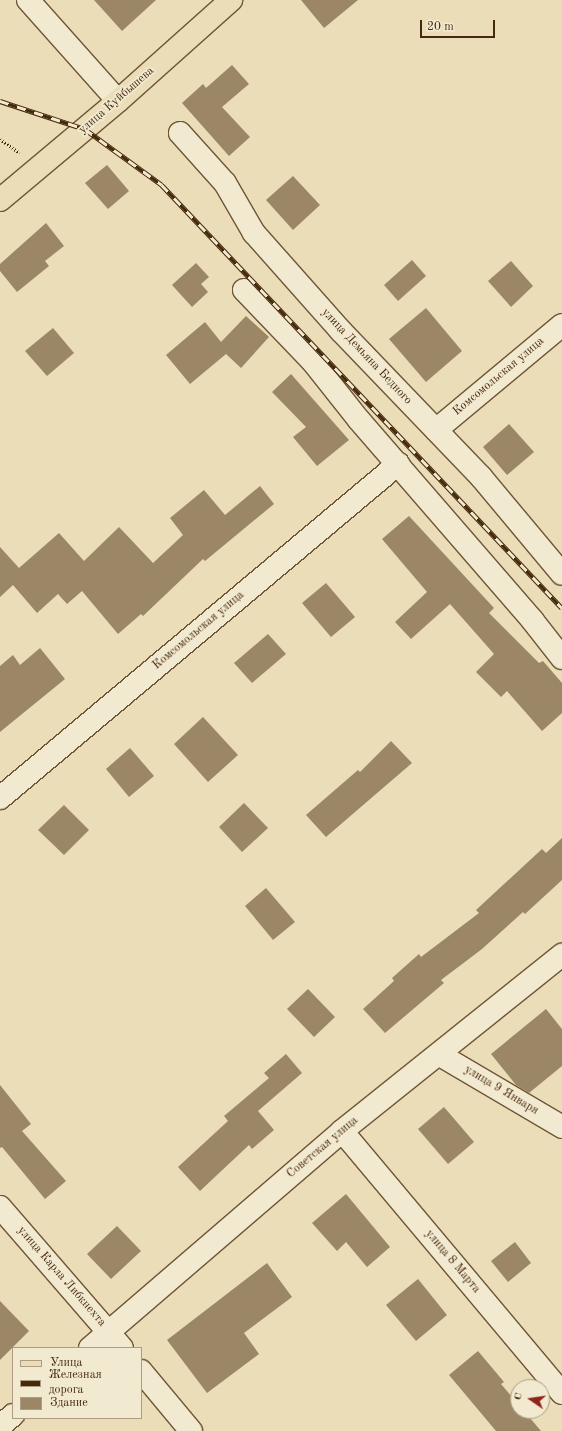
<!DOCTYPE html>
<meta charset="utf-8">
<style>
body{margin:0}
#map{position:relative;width:562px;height:1431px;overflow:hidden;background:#ebddb8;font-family:"Old Standard TT",serif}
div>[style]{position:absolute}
.building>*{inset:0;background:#9b8765}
.path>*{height:2.5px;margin-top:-1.25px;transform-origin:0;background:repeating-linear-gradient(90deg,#45290c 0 1px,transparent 0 3px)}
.roads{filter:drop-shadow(1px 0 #6e5637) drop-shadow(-1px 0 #6e5637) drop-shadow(0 1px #6e5637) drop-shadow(0 -1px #6e5637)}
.minor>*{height:22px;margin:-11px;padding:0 11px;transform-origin:11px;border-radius:11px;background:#f2e9d1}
.major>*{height:22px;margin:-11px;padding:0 11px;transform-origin:11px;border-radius:11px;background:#ebddb8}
.rail>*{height:4.5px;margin-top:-2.25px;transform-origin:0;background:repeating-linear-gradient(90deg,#f2e9d1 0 9px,#45290c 0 18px);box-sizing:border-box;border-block:1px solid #45290c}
span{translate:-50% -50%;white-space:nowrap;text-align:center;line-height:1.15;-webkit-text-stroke:3.5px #f2e9d1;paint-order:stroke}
.street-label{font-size:12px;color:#45290c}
.legend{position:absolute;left:12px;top:1347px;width:130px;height:72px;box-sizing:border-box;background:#f2e9d1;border:1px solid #ad9c82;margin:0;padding:5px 7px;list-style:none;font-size:12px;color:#45290c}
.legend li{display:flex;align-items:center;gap:8px;height:20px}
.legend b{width:20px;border:1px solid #ad9c82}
.north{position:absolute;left:510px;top:1379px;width:40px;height:40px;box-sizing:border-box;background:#f2e9d1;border:1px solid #ad9c82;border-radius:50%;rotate:283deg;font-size:11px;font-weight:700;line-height:16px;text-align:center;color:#45290c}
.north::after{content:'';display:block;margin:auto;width:14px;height:18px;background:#8f2418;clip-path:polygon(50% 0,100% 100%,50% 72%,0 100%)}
.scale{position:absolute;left:420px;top:20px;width:75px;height:18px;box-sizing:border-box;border:2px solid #45290c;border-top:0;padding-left:5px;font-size:12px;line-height:14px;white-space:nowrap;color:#45290c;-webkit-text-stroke:3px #f2e9d1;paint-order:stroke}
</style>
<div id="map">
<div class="building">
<div style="clip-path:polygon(94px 0,156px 0,122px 31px)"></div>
<div style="clip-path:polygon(301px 0,358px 0,324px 28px)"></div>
<div style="clip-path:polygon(232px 65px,249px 84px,222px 107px,250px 137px,229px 156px,182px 103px,203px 84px,206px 88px)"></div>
<div style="clip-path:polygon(107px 165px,129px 191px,108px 209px,85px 183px)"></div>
<div style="clip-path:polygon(293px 176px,320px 205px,293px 230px,266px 200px)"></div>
<div style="clip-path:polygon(46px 223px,64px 246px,45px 261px,49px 266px,17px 292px,0 271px,0 264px)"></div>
<div style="clip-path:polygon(412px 260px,426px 276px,398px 301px,384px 285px)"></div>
<div style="clip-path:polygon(511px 261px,533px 286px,511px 307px,488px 281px)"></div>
<div style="clip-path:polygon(196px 263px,209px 277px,201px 284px,208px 292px,192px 307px,172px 285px)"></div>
<div style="clip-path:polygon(426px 308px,462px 351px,426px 382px,389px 339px)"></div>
<div style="clip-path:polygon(246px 316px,269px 337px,241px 368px,226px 354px,190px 384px,166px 355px,205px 322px,221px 342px)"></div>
<div style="clip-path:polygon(53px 328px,74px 353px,47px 376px,25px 351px)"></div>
<div style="clip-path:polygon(291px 374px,349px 440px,317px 466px,293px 437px,306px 427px,272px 392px)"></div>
<div style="clip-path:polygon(509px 424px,534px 452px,507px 475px,483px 447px)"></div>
<div style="clip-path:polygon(260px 486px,274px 504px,205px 561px,203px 559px,143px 616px,141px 614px,118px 634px,82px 591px,67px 604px,58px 594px,37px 613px,13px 585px,0 597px,0 547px,19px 568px,59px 533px,84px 561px,119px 527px,153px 563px,183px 535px,170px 518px,204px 490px,225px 515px)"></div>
<div style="clip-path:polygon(409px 516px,494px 608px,489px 613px,539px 663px,543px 661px,562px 683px,562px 713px,542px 731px,507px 691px,501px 697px,476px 672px,494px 654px,450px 604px,411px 639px,395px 622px,427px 592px,382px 539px)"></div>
<div style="clip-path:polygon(326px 583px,355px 617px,331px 637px,302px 603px)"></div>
<div style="clip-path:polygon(268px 634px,286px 654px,252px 683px,234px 663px)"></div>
<div style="clip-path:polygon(40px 648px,65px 679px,0 732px,0 666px,13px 655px,20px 665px)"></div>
<div style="clip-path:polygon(203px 717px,238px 755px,208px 782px,174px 744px)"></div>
<div style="clip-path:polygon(391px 741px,412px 763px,326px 837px,306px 815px,358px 770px,360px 772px)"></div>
<div style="clip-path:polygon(130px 748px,154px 776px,129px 797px,106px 769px)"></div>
<div style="clip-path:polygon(244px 803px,268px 828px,242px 852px,219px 827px)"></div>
<div style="clip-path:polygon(64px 805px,89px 830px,64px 855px,38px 830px)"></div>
<div style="clip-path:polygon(562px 838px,562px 880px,525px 914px,523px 912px,482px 949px,441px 980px,444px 983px,385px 1033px,363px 1009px,394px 981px,392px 978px,419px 954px,421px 957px,479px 913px,476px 910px,542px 849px,546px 853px)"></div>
<div style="clip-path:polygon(266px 888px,295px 922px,273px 940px,245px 906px)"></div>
<div style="clip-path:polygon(308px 989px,335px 1017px,314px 1037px,287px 1009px)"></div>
<div style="clip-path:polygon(546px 1009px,562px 1029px,562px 1066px,529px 1093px,516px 1085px,491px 1054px)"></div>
<div style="clip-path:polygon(286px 1054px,302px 1073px,258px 1111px,274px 1130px,252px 1149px,249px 1145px,200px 1191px,178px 1167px,228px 1121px,224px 1116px,269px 1078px,264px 1073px)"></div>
<div style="clip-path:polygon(0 1085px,31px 1124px,22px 1131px,66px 1181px,45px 1199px,2px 1147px,0 1148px)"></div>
<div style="clip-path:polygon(444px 1107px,474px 1142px,448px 1164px,418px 1129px)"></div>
<div style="clip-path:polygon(346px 1194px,390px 1247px,367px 1267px,346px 1242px,337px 1251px,312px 1223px)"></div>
<div style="clip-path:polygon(117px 1226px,141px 1251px,111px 1279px,87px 1254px)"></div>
<div style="clip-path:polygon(515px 1242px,531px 1263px,508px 1282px,491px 1261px)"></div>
<div style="clip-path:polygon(267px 1263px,292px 1297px,244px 1333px,259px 1354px,207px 1393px,167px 1340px)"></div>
<div style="clip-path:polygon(418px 1279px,447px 1315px,416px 1341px,386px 1305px)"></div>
<div style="clip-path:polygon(0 1301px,29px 1331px,0 1360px)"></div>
<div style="clip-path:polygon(478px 1351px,504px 1382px,501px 1384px,518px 1404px,518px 1411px,524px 1411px,541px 1431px,496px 1431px,449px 1375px)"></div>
</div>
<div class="path">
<div style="left:0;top:139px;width:24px;rotate:35deg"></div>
</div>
<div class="roads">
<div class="minor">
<div style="left:28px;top:0;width:135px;rotate:48.3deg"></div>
<div style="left:180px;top:133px;width:67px;rotate:48deg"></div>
<div style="left:225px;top:183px;width:58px;rotate:59.9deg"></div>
<div style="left:254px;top:233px;width:131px;rotate:48.4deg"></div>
<div style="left:341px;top:331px;width:202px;rotate:46.2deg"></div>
<div style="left:481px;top:477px;width:126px;rotate:50.1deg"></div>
<div style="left:244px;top:290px;width:100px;rotate:46.2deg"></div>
<div style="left:313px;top:362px;width:74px;rotate:51.6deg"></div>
<div style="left:359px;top:420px;width:266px;rotate:49.1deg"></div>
<div style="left:533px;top:621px;width:47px;rotate:51.9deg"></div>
<div style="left:436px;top:430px;width:164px;rotate:-39.8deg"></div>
<div style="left:0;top:798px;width:520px;rotate:-40deg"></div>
<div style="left:440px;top:1055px;width:142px;rotate:30.5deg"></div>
<div style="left:342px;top:1131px;width:342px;rotate:50deg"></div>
<div style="left:0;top:1207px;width:186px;rotate:49.1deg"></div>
<div style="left:90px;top:1348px;width:333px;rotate:-40.7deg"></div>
<div style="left:342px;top:1131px;width:282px;rotate:-38.7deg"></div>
<div style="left:141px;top:1371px;width:78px;rotate:50.2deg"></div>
<div style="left:0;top:1426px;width:17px;rotate:-40deg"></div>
</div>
<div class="major">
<div style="left:0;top:200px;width:154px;rotate:-40deg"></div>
<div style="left:118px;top:101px;width:152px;rotate:-41.8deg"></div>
</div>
</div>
<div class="rail">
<div style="left:0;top:101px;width:89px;rotate:18.2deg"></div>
<div style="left:85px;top:129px;width:95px;rotate:36deg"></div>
<div style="left:162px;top:185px;width:582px;rotate:46.6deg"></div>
</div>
<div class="street-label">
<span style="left:117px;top:101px;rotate:-41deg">улица Куйбышева</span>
<span style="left:366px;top:357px;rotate:47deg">улица Демьяна Бедного</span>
<span style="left:499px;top:377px;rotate:-40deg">Комсомольская улица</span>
<span style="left:199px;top:631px;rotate:-40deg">Комсомольская улица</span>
<span style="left:501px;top:1091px;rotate:31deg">улица 9 Января</span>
<span style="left:323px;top:1148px;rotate:-40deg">Советская улица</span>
<span style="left:452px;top:1262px;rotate:50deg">улица 8 Марта</span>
<span style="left:61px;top:1277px;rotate:49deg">улица Карла Либкнехта</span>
</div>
<ul class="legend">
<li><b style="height:5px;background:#ebddb8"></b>Улица</li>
<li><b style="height:5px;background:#45290c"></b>Железная дорога</li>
<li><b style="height:11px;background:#9b8765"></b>Здание</li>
</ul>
<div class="north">С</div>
<div class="scale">20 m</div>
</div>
